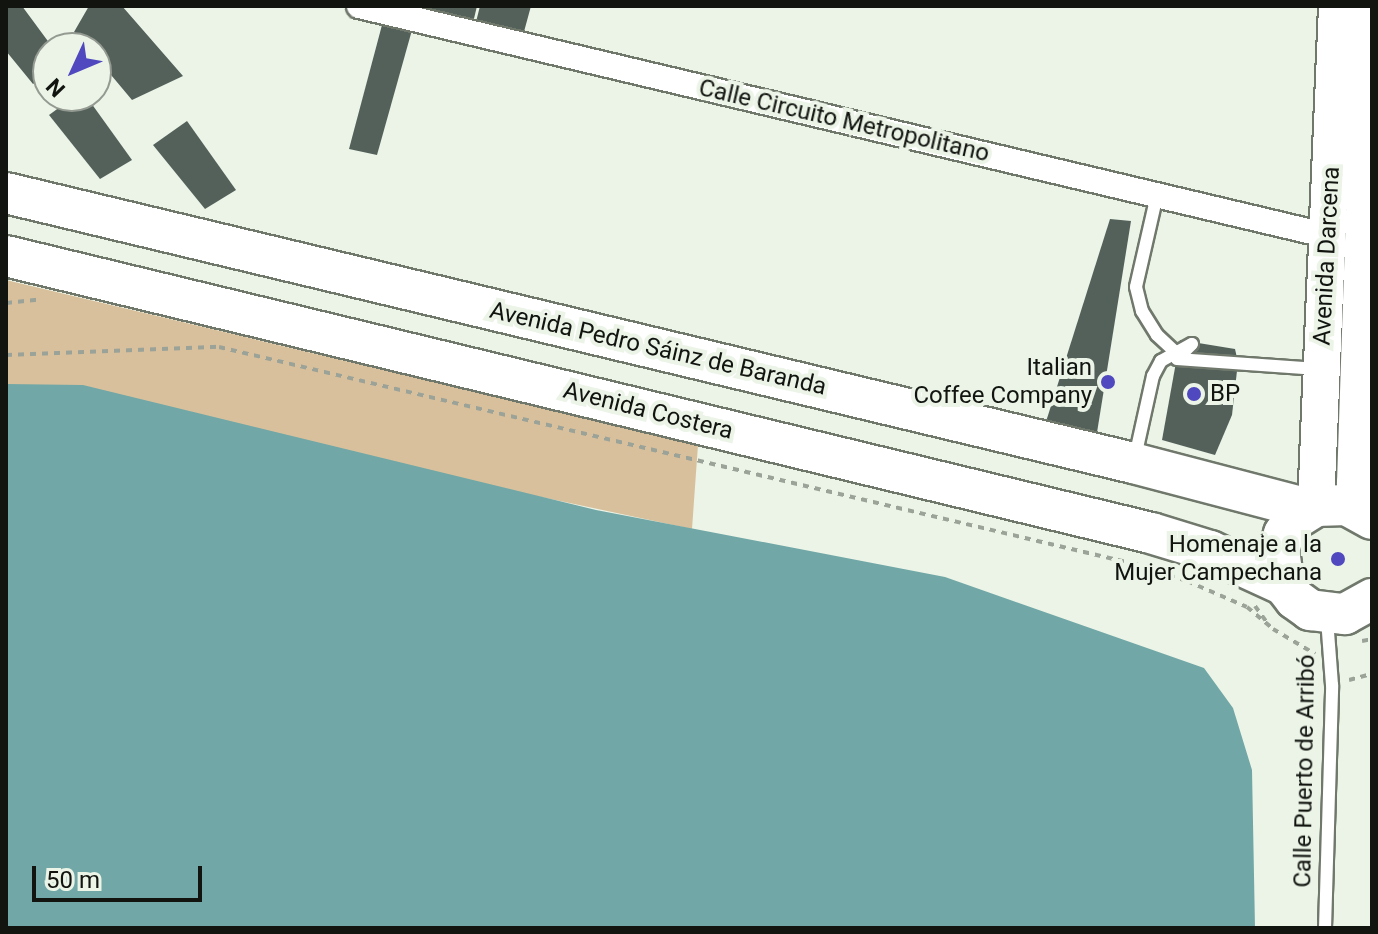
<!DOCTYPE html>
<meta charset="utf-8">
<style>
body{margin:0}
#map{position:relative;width:1378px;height:934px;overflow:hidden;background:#ebf4e7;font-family:Roboto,sans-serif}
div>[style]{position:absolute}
.green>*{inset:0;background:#d9c09c}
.water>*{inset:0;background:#71a7a6}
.building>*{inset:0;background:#54615b}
.path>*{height:4px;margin-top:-2px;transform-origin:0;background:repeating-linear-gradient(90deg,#9ba298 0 6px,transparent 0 12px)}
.roads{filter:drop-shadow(2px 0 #70786c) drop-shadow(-2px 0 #70786c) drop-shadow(0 2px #70786c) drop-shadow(0 -2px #70786c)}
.lane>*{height:12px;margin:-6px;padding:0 6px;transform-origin:6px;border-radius:6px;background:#fff}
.street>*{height:24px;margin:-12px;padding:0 12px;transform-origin:12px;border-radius:12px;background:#fff}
.secondary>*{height:36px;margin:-18px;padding:0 18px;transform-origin:18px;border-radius:18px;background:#fff}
.primary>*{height:40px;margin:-20px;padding:0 20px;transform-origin:20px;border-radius:20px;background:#fff}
.dots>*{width:22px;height:22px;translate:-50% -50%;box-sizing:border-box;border:4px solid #ebf4e7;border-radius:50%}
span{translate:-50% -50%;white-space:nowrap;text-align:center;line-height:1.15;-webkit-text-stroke:8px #ebf4e7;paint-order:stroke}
.street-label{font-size:24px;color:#11140f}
.poi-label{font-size:24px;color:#11140f}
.right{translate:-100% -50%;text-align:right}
.left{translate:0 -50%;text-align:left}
.frame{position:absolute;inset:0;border:8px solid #11140f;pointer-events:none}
.north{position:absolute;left:32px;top:32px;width:80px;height:80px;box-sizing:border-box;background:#ebf4e7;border:2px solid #949a91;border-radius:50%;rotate:226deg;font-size:22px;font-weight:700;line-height:32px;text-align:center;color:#11140f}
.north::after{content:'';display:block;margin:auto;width:28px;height:36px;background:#5048bf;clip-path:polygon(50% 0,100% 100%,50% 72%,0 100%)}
.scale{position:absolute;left:32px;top:866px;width:170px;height:36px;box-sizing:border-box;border:4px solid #11140f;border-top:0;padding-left:10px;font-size:24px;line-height:28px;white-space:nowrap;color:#11140f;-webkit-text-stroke:6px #ebf4e7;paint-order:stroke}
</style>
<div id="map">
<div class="green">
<div style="clip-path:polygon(6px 280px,698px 445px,692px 529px,160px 416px,6px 401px)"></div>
</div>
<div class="water">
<div style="clip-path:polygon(6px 384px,83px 385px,596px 510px,945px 577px,1204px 668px,1233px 708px,1252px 770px,1255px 928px,6px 928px)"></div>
</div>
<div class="building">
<div style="clip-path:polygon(6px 6px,22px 6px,53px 48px,48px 48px,48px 75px,33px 84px,6px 51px)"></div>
<div style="clip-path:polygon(89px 6px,122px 6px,183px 76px,132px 100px,96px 57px,96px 48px,88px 48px,74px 32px)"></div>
<div style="clip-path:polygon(431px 6px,477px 6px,472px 27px,428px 15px)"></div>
<div style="clip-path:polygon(480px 6px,531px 6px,522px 39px,475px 26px)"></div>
<div style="clip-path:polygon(382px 25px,412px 30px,377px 155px,349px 149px)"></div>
<div style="clip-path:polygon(75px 96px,86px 96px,132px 160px,100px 179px,49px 115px)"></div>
<div style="clip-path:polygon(187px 121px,236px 190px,205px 209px,153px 145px)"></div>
<div style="clip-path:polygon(1110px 219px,1131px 221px,1095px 445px,1044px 428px)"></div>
<div style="clip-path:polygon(1180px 340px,1235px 349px,1238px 362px,1232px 415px,1215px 455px,1162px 440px)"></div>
</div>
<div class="path">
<div style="left:6px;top:303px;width:36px;rotate:-6deg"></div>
<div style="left:6px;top:355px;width:213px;rotate:-2.2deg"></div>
<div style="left:219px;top:347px;width:941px;rotate:13.33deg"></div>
<div style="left:1135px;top:564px;width:55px;rotate:18.1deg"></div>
<div style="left:1187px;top:581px;width:65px;rotate:23.4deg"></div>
<div style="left:1247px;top:607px;width:34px;rotate:40deg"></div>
<div style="left:1273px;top:629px;width:49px;rotate:30.8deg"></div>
<div style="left:1255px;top:606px;width:19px;rotate:54deg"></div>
<div style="left:1362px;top:641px;width:10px;rotate:-11deg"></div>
<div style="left:1349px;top:680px;width:24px;rotate:-15deg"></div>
</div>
<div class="roads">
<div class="lane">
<div style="left:1157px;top:195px;width:94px;rotate:102.9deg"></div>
<div style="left:1136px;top:287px;width:25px;rotate:76deg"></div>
<div style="left:1142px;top:311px;width:28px;rotate:58deg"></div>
<div style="left:1157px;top:335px;width:23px;rotate:43deg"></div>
<div style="left:1177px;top:359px;width:141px;rotate:4.1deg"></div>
<div style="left:1135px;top:457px;width:83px;rotate:-77.5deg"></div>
<div style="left:1153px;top:376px;width:17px;rotate:-62deg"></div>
<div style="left:1161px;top:361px;width:35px;rotate:-29deg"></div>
<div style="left:1192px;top:344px;width:21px;rotate:135deg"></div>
<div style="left:1325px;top:928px;width:243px;rotate:-88.3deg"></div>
<div style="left:1332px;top:685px;width:67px;rotate:-94.3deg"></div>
</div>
<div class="street">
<div style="left:359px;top:6px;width:997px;rotate:13.34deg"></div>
</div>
<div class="secondary">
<div style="left:1316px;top:506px;width:500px;rotate:-87.59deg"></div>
<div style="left:1359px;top:509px;width:26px;rotate:-99deg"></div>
<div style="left:1355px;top:483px;width:477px;rotate:-88.1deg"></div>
</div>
<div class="primary">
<div style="left:6px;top:193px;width:1159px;rotate:13.47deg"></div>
<div style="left:1133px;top:463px;width:181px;rotate:14.7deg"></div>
<div style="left:6px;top:256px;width:1178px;rotate:13.6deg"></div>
<div style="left:1151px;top:533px;width:62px;rotate:17deg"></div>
<div style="left:1210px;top:551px;width:81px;rotate:24.7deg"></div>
<div style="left:1372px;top:519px;width:29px;rotate:-151deg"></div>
<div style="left:1347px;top:505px;width:31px;rotate:178deg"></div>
<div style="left:1316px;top:506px;width:26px;rotate:148deg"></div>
<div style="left:1294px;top:520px;width:17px;rotate:126deg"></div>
<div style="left:1284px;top:534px;width:17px;rotate:107deg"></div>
<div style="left:1279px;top:550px;width:35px;rotate:82deg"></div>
<div style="left:1284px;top:585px;width:18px;rotate:52deg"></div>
<div style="left:1295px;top:599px;width:19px;rotate:36deg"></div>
<div style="left:1310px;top:610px;width:35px;rotate:7deg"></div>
<div style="left:1345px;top:614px;width:31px;rotate:-29deg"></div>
</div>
</div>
<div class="dots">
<div style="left:1108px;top:382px;background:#5048bf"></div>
<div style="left:1194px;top:394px;background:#5048bf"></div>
<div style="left:1338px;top:559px;background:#5048bf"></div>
</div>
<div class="street-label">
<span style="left:844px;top:121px;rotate:13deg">Calle Circuito Metropolitano</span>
<span style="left:1327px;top:256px;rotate:-87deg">Avenida Darcena</span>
<span style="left:658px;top:349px;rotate:13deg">Avenida Pedro Sáinz de Baranda</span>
<span style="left:648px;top:411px;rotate:14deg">Avenida Costera</span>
<span style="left:1305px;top:771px;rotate:-89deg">Calle Puerto de Arribó</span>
</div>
<div class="poi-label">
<span class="right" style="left:1092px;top:382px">Italian<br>Coffee Company</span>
<span class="left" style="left:1210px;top:394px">BP</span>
<span class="right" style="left:1322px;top:559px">Homenaje a la<br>Mujer Campechana</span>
</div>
<div class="frame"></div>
<div class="north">N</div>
<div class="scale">50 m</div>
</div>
